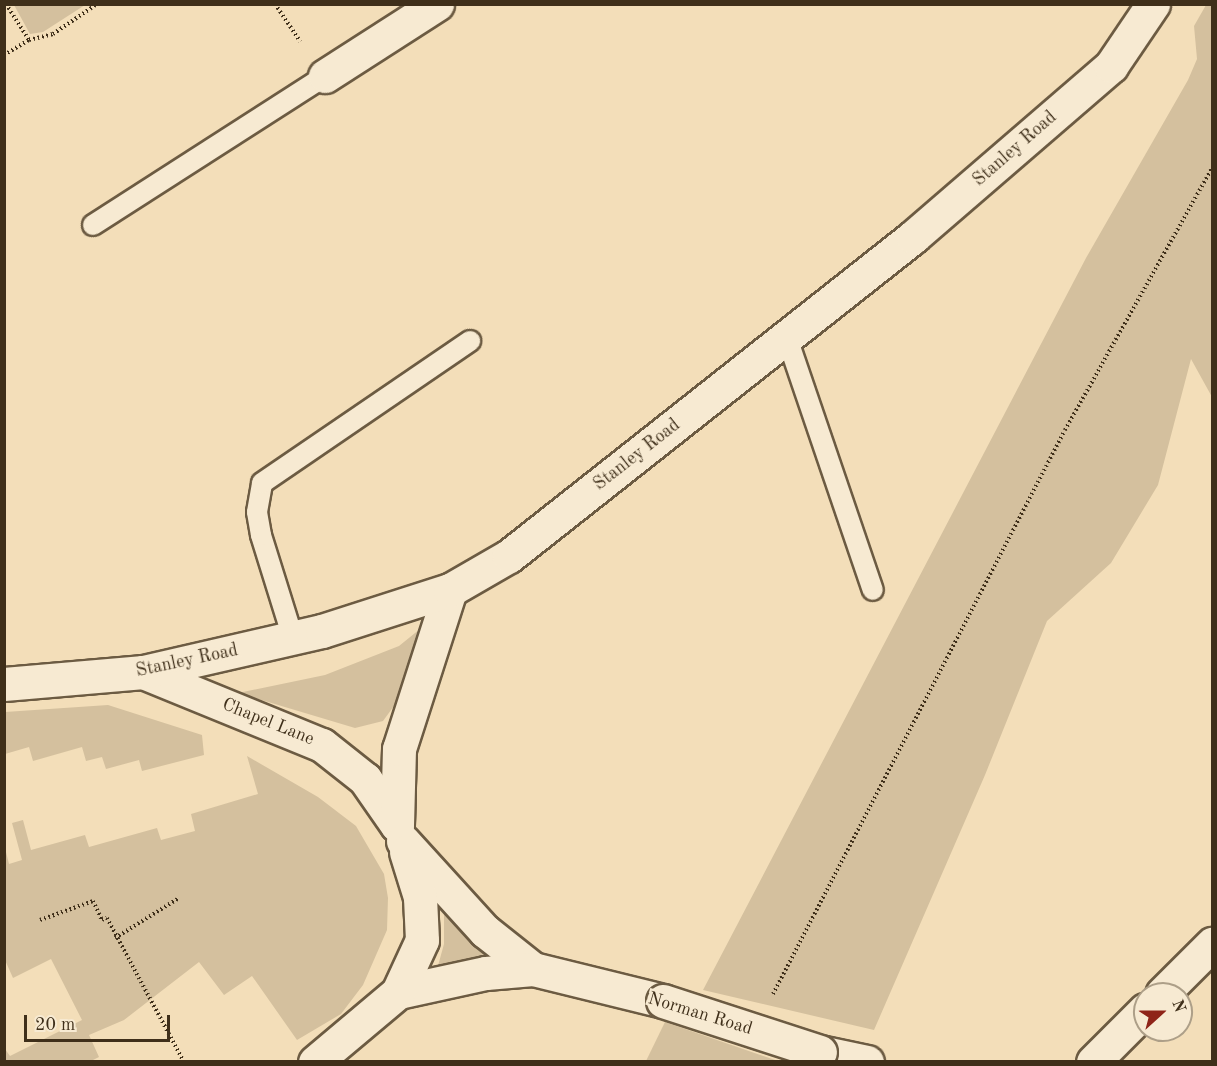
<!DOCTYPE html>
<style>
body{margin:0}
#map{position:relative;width:1217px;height:1066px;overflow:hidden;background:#f3deb9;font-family:"Old Standard TT",serif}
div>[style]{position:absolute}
.green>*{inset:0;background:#d4c09e}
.path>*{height:4px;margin-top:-2px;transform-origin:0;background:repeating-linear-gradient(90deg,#3f2f1a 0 1.5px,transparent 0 4.5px)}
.roads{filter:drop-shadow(2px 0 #6c5b42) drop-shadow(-2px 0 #6c5b42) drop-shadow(0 2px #6c5b42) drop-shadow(0 -2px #6c5b42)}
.lane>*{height:20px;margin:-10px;padding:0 10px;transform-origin:10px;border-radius:10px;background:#f7ead2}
.street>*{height:33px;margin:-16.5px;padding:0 16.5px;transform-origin:16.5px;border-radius:16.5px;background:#f7ead2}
.secondary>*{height:33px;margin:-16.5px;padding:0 16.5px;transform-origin:16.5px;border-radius:16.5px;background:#f7ead2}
.bridges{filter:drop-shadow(2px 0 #6c5b42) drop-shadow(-2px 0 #6c5b42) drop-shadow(0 2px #6c5b42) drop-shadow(0 -2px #6c5b42)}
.street-bridge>*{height:33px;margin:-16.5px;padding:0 16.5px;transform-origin:16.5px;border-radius:16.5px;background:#f7ead2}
span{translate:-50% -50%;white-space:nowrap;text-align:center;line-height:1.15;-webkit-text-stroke:4.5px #f7ead2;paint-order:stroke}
.street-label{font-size:18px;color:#3f2f1a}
.frame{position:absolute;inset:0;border:6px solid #3f2f1a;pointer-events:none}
.north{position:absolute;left:1133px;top:982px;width:60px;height:60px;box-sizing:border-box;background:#f7ead2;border:2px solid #ad9f88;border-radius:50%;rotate:69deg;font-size:16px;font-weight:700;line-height:24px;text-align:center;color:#3f2f1a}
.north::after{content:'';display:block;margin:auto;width:21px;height:27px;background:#8f2418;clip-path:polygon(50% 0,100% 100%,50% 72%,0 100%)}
.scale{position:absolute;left:24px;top:1015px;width:146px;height:27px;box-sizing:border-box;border:3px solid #3f2f1a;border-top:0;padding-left:8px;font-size:18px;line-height:21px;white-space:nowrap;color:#3f2f1a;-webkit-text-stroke:4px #f7ead2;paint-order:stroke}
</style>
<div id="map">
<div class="green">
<div style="clip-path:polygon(14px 5px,85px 5px,43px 32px,30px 34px)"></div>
<div style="clip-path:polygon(1206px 5px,1212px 5px,1212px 397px,1191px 359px,1158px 485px,1111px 563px,1047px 621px,985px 775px,874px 1030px,703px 990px,1086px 258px,1188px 80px,1197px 59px,1194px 26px)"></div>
<div style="clip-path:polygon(420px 629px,410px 684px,383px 721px,355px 728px,238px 693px,325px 675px,399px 646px)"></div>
<div style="clip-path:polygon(108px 705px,202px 735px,204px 755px,142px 771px,139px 760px,106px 769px,102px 757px,86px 761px,82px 747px,33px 761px,29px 747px,5px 754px,5px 712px)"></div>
<div style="clip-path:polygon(247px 756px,318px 797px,356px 826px,384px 874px,388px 898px,387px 930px,363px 985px,341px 1014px,297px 1040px,252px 976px,224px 995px,199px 962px,124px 1020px,89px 1035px,99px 1057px,89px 1062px,5px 1061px,5px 1049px,10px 1056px,82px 1020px,51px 959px,13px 978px,5px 960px,5px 848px,9px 864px,22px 860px,12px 823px,23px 820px,31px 850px,85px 835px,89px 847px,157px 828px,161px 840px,195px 831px,191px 814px,258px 794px)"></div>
<div style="clip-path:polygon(450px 908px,498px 960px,436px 973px,444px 944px,444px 914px)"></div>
<div style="clip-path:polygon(665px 1022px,778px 1061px,646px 1061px)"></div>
</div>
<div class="path">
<div style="left:6px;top:4px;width:43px;rotate:57.4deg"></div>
<div style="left:275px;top:4px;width:45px;rotate:56deg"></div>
<div style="left:4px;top:55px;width:29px;rotate:-31deg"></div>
<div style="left:29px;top:40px;width:25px;rotate:-14deg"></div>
<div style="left:53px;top:34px;width:53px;rotate:-34.3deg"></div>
<div style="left:40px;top:920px;width:56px;rotate:-19.7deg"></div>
<div style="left:93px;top:901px;width:21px;rotate:65deg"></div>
<div style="left:102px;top:920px;width:5px;rotate:-22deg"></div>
<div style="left:107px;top:918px;width:163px;rotate:61.9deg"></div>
<div style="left:115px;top:938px;width:75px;rotate:-32deg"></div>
<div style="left:773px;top:994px;width:635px;rotate:-62.63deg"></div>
<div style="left:1065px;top:430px;width:300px;rotate:-60.7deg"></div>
</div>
<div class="roads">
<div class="lane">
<div style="left:93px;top:225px;width:276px;rotate:-32.7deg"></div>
<div style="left:787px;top:338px;width:266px;rotate:71.2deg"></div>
<div style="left:293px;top:638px;width:108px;rotate:-107.3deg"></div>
<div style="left:261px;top:535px;width:23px;rotate:-100deg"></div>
<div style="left:257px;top:512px;width:29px;rotate:-80deg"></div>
<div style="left:262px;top:483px;width:252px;rotate:-34.3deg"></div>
</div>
<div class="street">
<div style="left:325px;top:76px;width:133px;rotate:-32.7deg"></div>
<div style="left:143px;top:672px;width:193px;rotate:22.2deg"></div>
<div style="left:322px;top:745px;width:55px;rotate:38.3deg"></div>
<div style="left:365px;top:779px;width:56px;rotate:55.2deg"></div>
<div style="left:397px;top:825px;width:76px;rotate:-88.5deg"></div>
<div style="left:399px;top:749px;width:167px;rotate:-72.2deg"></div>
<div style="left:403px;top:841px;width:122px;rotate:47.7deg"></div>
<div style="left:485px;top:931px;width:61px;rotate:38.4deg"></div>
<div style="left:533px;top:969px;width:134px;rotate:13.8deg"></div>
<div style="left:398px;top:992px;width:90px;rotate:-12.2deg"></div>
<div style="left:486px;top:973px;width:47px;rotate:-4.9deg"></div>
<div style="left:1162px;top:994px;width:71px;rotate:-45deg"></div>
<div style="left:820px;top:1052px;width:48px;rotate:12deg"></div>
<div style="left:315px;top:1062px;width:109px;rotate:-40.1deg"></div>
<div style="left:398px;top:992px;width:57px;rotate:-65.2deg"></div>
<div style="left:422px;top:940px;width:43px;rotate:-92.7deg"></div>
<div style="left:420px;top:897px;width:47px;rotate:-107.3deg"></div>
<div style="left:1093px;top:1062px;width:74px;rotate:-45deg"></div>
</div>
<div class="secondary">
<div style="left:4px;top:684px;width:140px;rotate:-4.9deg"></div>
<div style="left:143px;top:672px;width:184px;rotate:-12.9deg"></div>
<div style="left:322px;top:631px;width:134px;rotate:-17.8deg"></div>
<div style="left:450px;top:590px;width:68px;rotate:-30deg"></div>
<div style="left:509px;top:556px;width:515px;rotate:-38.29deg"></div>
<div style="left:913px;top:237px;width:262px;rotate:-40.8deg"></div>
<div style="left:1111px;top:66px;width:75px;rotate:-55.9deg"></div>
</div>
</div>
<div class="bridges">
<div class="street-bridge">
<div style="left:663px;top:1001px;width:165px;rotate:18deg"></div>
</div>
</div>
<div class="street-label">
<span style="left:1015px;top:149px;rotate:-41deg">Stanley Road</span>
<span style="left:637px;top:455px;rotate:-38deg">Stanley Road</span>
<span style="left:187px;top:661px;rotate:-12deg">Stanley Road</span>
<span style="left:268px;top:722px;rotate:22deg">Chapel Lane</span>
<span style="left:700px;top:1014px;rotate:17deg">Norman Road</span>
</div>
<div class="frame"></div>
<div class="north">N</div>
<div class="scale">20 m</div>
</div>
